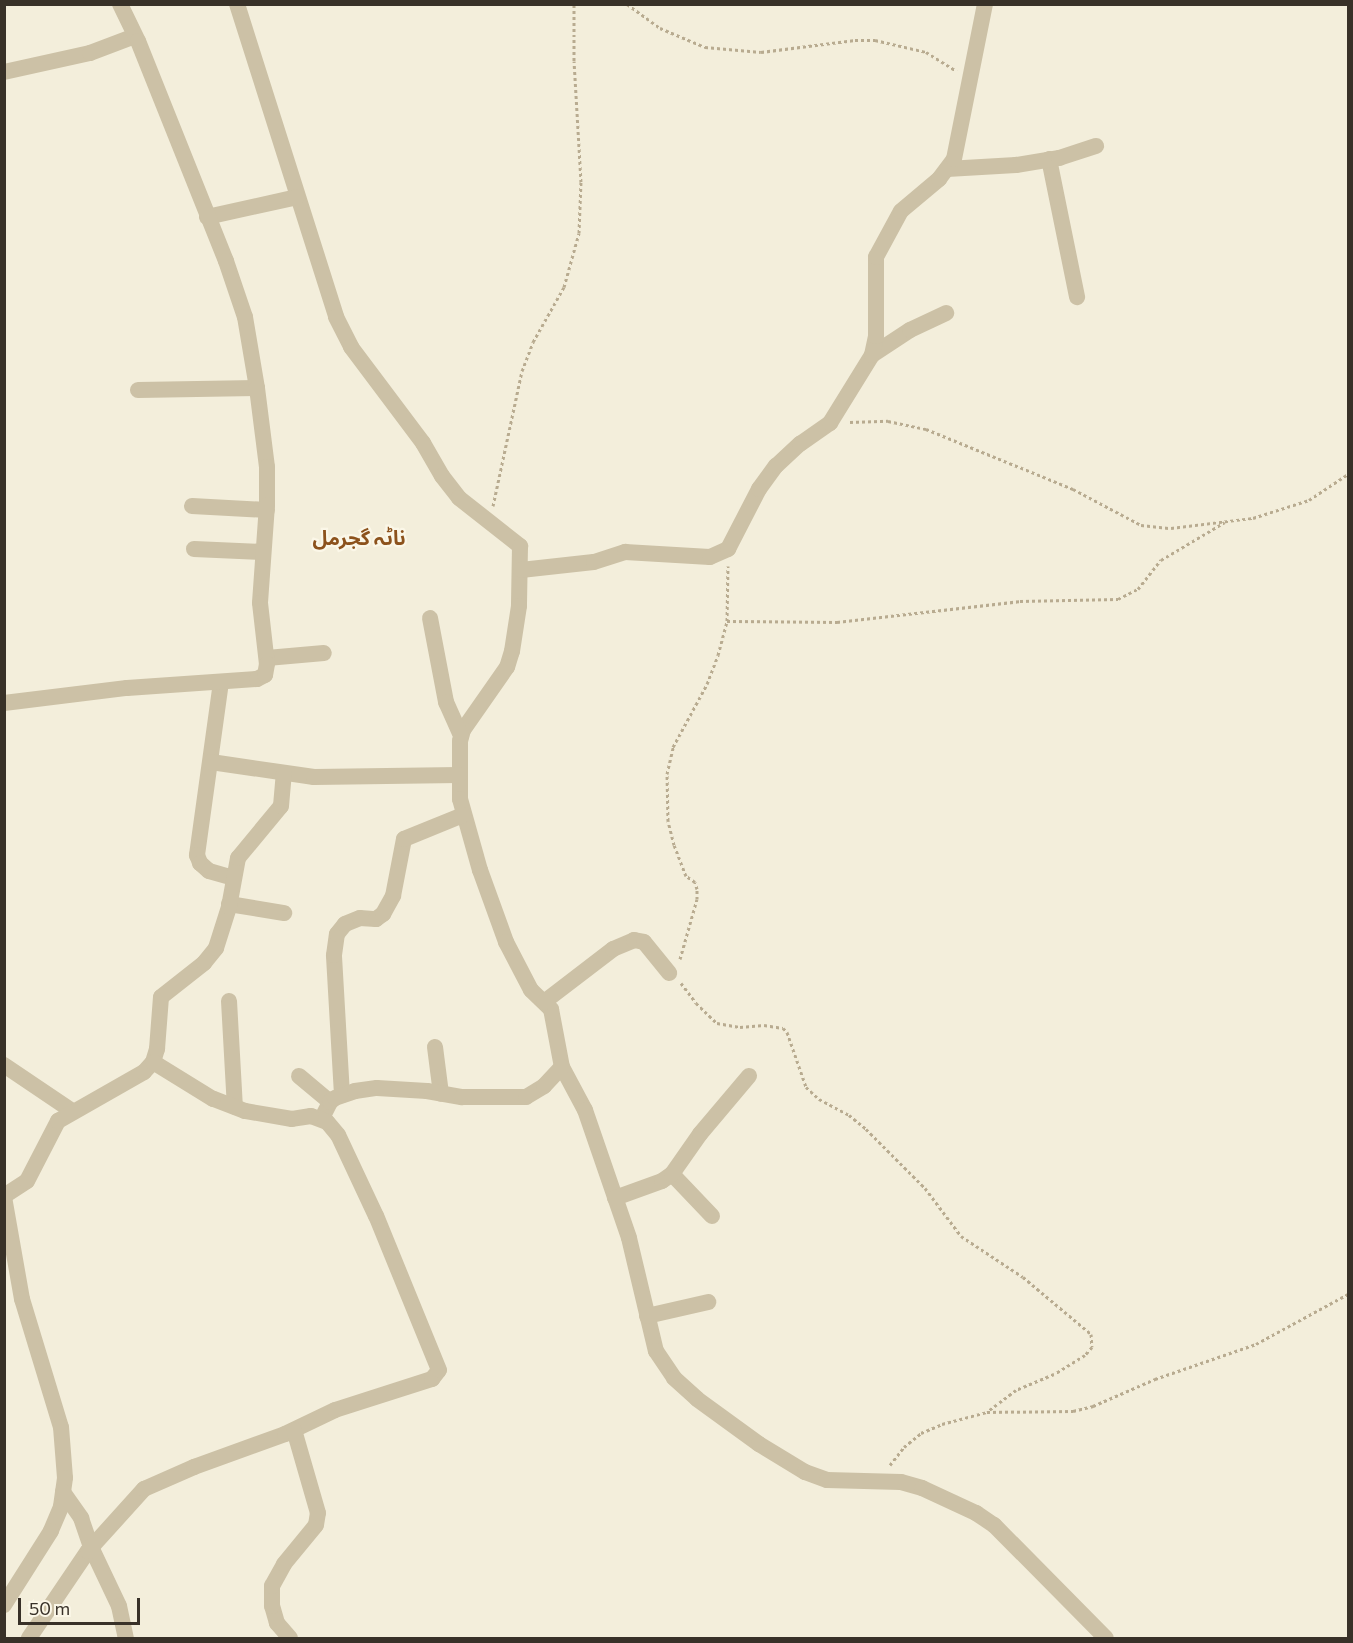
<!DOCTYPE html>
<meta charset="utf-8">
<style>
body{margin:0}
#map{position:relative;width:1353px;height:1643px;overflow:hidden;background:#f3eedb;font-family:Commissioner,"Noto Sans Arabic",sans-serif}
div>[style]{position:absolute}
.path>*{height:3px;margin-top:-1.5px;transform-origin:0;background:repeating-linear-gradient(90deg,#b8ab90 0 3px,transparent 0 6px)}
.minor>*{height:16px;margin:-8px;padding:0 8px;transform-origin:8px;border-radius:8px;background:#ccc1a6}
.tertiary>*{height:16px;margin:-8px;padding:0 8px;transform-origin:8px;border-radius:8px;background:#ccc1a6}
span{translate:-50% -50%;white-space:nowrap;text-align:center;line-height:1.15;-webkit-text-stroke:4.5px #fbf7e8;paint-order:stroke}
.quarter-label{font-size:20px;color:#8c521c;font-weight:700}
.frame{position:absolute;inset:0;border:6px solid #383128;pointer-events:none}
.scale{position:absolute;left:18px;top:1598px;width:122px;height:27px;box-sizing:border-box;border:3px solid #383128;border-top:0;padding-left:8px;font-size:18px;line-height:21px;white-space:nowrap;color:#383128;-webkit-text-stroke:4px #fbf7e8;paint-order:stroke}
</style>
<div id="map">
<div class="path">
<div style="left:627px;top:4px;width:41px;rotate:36deg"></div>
<div style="left:660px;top:28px;width:49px;rotate:22.9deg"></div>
<div style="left:705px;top:47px;width:56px;rotate:5.1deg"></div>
<div style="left:761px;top:52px;width:95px;rotate:-7.3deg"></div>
<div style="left:855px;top:40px;width:20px"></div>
<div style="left:875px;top:40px;width:52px;rotate:13.2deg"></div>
<div style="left:926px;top:52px;width:36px;rotate:32deg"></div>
<div style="left:850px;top:422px;width:38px;rotate:-2deg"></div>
<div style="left:888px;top:421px;width:39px;rotate:12deg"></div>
<div style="left:926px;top:429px;width:159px;rotate:22.2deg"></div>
<div style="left:1073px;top:489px;width:77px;rotate:27.9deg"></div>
<div style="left:1141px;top:525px;width:30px;rotate:6deg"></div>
<div style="left:1171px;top:528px;width:83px;rotate:-7deg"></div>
<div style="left:1253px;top:518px;width:59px;rotate:-17.8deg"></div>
<div style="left:1309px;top:500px;width:47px;rotate:-33.7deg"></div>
<div style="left:493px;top:506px;width:138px;rotate:-77.9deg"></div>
<div style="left:522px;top:371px;width:31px;rotate:-69deg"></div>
<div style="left:533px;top:342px;width:63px;rotate:-60.6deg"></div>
<div style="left:564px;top:287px;width:56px;rotate:-74.5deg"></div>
<div style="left:579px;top:233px;width:51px;rotate:-87.8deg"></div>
<div style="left:581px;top:182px;width:121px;rotate:-93.3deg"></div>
<div style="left:574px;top:61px;width:57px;rotate:-90deg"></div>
<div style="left:727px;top:621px;width:110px;rotate:0.5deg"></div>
<div style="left:837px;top:622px;width:184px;rotate:-6.5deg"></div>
<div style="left:1020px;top:601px;width:98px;rotate:-1.2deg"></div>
<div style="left:1118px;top:599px;width:22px;rotate:-27deg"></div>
<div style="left:1138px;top:589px;width:37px;rotate:-52deg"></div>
<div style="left:1161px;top:560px;width:74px;rotate:-30.7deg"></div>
<div style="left:680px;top:959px;width:62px;rotate:-74.2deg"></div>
<div style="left:697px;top:899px;width:10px;rotate:-90deg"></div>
<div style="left:697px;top:889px;width:7px;rotate:-106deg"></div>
<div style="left:695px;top:882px;width:11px;rotate:-146deg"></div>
<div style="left:686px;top:876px;width:33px;rotate:-111deg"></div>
<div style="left:674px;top:845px;width:25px;rotate:-104deg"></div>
<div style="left:668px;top:821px;width:47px;rotate:-91.2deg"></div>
<div style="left:667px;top:774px;width:28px;rotate:-77deg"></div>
<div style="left:673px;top:747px;width:72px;rotate:-61.6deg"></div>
<div style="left:707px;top:684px;width:31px;rotate:-69deg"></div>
<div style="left:718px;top:655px;width:35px;rotate:-75deg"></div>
<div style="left:727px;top:621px;width:55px;rotate:-89deg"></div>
<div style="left:681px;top:983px;width:25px;rotate:53deg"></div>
<div style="left:696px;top:1003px;width:29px;rotate:44deg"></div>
<div style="left:717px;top:1023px;width:23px;rotate:10deg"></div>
<div style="left:740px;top:1027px;width:24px;rotate:-5deg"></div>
<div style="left:764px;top:1025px;width:19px;rotate:9deg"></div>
<div style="left:783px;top:1028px;width:6px;rotate:45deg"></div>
<div style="left:787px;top:1032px;width:58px;rotate:70.9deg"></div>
<div style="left:806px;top:1087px;width:18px;rotate:43deg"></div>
<div style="left:819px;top:1099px;width:34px;rotate:28deg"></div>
<div style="left:849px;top:1115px;width:22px;rotate:39deg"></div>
<div style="left:866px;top:1129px;width:83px;rotate:45deg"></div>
<div style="left:925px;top:1188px;width:60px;rotate:53.1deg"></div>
<div style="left:961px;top:1236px;width:74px;rotate:33.5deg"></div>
<div style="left:1023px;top:1277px;width:89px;rotate:40deg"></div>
<div style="left:1091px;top:1334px;width:13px;rotate:86deg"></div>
<div style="left:1092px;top:1347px;width:11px;rotate:131deg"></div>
<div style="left:1085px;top:1355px;width:36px;rotate:148deg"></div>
<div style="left:1054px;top:1374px;width:41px;rotate:157.2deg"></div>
<div style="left:1016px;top:1390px;width:36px;rotate:143deg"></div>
<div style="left:890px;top:1465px;width:23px;rotate:-52deg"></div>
<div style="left:904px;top:1447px;width:22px;rotate:-39deg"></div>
<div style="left:921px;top:1433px;width:23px;rotate:-23deg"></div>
<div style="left:942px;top:1424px;width:47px;rotate:-14.9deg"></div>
<div style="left:987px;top:1412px;width:86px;rotate:-0.7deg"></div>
<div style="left:1073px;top:1411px;width:21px;rotate:-14deg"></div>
<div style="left:1093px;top:1406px;width:68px;rotate:-23.5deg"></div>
<div style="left:1155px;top:1379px;width:107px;rotate:-19.1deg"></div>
<div style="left:1256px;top:1344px;width:105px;rotate:-28.5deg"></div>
</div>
<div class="minor">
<div style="left:237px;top:4px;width:328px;rotate:72.4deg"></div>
<div style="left:336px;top:317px;width:34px;rotate:63deg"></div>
<div style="left:351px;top:347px;width:120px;rotate:53.1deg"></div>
<div style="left:423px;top:443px;width:38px;rotate:60deg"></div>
<div style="left:442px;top:476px;width:28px;rotate:52deg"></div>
<div style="left:459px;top:498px;width:78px;rotate:38.2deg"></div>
<div style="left:520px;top:546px;width:60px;rotate:91deg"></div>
<div style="left:519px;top:606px;width:46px;rotate:98.8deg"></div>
<div style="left:512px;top:651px;width:17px;rotate:107deg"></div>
<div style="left:507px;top:667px;width:77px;rotate:124.9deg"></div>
<div style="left:463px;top:730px;width:11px;rotate:105deg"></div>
<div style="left:460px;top:741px;width:58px;rotate:90deg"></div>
<div style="left:460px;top:799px;width:74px;rotate:74.3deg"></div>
<div style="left:480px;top:870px;width:77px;rotate:70.1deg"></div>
<div style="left:506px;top:942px;width:54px;rotate:62.5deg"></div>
<div style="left:531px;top:990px;width:28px;rotate:44deg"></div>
<div style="left:551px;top:1009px;width:59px;rotate:79.3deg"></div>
<div style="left:562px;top:1067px;width:49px;rotate:61.9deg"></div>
<div style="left:585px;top:1110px;width:135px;rotate:71deg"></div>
<div style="left:629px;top:1238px;width:116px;rotate:76.6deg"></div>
<div style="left:656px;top:1351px;width:32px;rotate:56deg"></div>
<div style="left:674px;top:1378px;width:31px;rotate:42deg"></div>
<div style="left:697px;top:1399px;width:77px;rotate:36deg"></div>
<div style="left:759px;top:1444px;width:54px;rotate:31.3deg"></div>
<div style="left:805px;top:1472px;width:23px;rotate:20deg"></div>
<div style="left:827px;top:1480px;width:74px;rotate:1.5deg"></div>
<div style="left:901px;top:1482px;width:22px;rotate:16deg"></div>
<div style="left:922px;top:1488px;width:60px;rotate:24.8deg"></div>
<div style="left:976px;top:1513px;width:22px;rotate:34deg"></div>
<div style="left:994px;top:1525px;width:159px;rotate:45.3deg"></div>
<div style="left:4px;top:72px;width:88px;rotate:-12.5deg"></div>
<div style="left:90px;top:53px;width:48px;rotate:-20.7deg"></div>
<div style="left:1049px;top:159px;width:141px;rotate:78.5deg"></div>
<div style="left:947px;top:169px;width:69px;rotate:-3.3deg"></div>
<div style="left:1016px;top:165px;width:44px;rotate:-9.2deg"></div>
<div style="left:1059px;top:158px;width:39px;rotate:-18deg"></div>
<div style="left:207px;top:217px;width:92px;rotate:-12.5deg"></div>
<div style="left:872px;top:355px;width:45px;rotate:-33.3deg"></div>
<div style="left:910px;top:330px;width:40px;rotate:-25deg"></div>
<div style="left:138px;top:390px;width:119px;rotate:-1deg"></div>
<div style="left:192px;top:506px;width:75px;rotate:3.1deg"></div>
<div style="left:194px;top:549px;width:69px;rotate:2.5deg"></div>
<div style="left:521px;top:570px;width:73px;rotate:-6.3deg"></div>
<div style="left:594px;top:562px;width:33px;rotate:-18deg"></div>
<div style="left:625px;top:552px;width:85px;rotate:3.4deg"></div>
<div style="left:710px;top:557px;width:20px;rotate:-24deg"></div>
<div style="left:728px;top:549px;width:68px;rotate:-62.7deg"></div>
<div style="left:759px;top:489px;width:29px;rotate:-54deg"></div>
<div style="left:776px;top:466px;width:33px;rotate:-43deg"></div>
<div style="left:800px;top:444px;width:37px;rotate:-35deg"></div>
<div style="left:830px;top:423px;width:80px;rotate:-58.3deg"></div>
<div style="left:872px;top:355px;width:19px;rotate:-78deg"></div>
<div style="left:876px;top:336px;width:79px;rotate:-90deg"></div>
<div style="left:876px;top:257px;width:52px;rotate:-61.5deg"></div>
<div style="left:901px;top:211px;width:50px;rotate:-40.1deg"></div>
<div style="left:939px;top:179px;width:25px;rotate:-53deg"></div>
<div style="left:954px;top:159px;width:158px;rotate:-78.7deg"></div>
<div style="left:430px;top:618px;width:86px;rotate:79.2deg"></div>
<div style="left:446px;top:702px;width:37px;rotate:66deg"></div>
<div style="left:267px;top:658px;width:57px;rotate:-5deg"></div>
<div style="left:221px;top:682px;width:175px;rotate:97.9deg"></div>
<div style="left:197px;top:855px;width:9px;rotate:69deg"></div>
<div style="left:200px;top:863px;width:12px;rotate:42deg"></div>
<div style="left:209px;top:871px;width:25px;rotate:16deg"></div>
<div style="left:4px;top:703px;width:124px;rotate:-7deg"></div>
<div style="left:127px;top:688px;width:130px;rotate:-4deg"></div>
<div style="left:257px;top:679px;width:9px;rotate:-27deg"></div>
<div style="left:211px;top:762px;width:104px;rotate:8.3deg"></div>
<div style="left:314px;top:777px;width:145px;rotate:-0.8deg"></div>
<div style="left:229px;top:904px;width:56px;rotate:9.3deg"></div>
<div style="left:229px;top:1001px;width:106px;rotate:86.8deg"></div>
<div style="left:544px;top:1002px;width:87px;rotate:-37.5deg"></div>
<div style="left:613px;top:949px;width:23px;rotate:-23deg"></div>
<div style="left:634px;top:940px;width:10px;rotate:11deg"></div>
<div style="left:644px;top:942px;width:40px;rotate:51deg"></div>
<div style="left:435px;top:1047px;width:47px;rotate:82.7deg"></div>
<div style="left:4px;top:1065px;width:82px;rotate:34.1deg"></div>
<div style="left:299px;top:1076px;width:40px;rotate:40deg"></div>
<div style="left:342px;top:1095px;width:140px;rotate:-93.3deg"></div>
<div style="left:334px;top:955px;width:21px;rotate:-82deg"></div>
<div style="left:337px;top:934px;width:13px;rotate:-51deg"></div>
<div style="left:345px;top:924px;width:16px;rotate:-22deg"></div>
<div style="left:360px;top:918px;width:16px;rotate:4deg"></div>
<div style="left:376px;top:919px;width:9px;rotate:-36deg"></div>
<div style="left:383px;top:914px;width:21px;rotate:-61deg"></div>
<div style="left:393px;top:896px;width:58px;rotate:-79.1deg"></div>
<div style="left:404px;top:839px;width:64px;rotate:-22.1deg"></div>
<div style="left:322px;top:1118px;width:18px;rotate:-63deg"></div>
<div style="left:330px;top:1102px;width:6px;rotate:-39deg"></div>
<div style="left:335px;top:1098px;width:21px;rotate:-19deg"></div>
<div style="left:355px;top:1091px;width:22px;rotate:-8deg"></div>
<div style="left:377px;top:1088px;width:50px;rotate:3.4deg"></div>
<div style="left:427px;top:1091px;width:36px;rotate:10deg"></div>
<div style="left:462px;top:1097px;width:64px"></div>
<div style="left:526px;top:1097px;width:21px;rotate:-31deg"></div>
<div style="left:544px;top:1086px;width:26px;rotate:-47deg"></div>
<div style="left:672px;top:1174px;width:58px;rotate:46.4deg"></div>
<div style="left:4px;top:1196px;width:27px;rotate:-33deg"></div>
<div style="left:27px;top:1181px;width:68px;rotate:-62.7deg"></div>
<div style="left:58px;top:1121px;width:99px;rotate:-29.7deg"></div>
<div style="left:144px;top:1072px;width:13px;rotate:-48deg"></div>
<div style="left:153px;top:1062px;width:14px;rotate:-73deg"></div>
<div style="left:157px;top:1049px;width:52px;rotate:-85.6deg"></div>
<div style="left:161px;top:997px;width:55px;rotate:-38.3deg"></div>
<div style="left:204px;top:963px;width:19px;rotate:-51deg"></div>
<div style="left:216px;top:948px;width:43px;rotate:-72.4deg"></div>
<div style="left:229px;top:907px;width:50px;rotate:-79.6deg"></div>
<div style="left:238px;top:858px;width:67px;rotate:-50.4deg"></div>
<div style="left:281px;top:806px;width:32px;rotate:-85deg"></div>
<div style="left:4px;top:1197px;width:104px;rotate:80deg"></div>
<div style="left:22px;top:1299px;width:134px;rotate:73.1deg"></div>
<div style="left:61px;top:1427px;width:51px;rotate:85.5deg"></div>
<div style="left:65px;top:1478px;width:29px;rotate:98deg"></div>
<div style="left:61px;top:1507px;width:26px;rotate:113deg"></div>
<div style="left:51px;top:1531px;width:88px;rotate:122.4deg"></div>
<div style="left:615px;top:1198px;width:50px;rotate:-19.9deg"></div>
<div style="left:662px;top:1181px;width:12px;rotate:-35deg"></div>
<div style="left:672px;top:1174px;width:49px;rotate:-55deg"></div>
<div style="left:700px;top:1134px;width:76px;rotate:-49.8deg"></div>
<div style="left:647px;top:1316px;width:63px;rotate:-12.9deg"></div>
<div style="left:63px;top:1492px;width:32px;rotate:55deg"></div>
<div style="left:81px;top:1518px;width:31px;rotate:71deg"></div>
<div style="left:91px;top:1547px;width:65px;rotate:64.6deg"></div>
<div style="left:119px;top:1606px;width:33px;rotate:78deg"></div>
<div style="left:29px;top:1638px;width:105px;rotate:-55.9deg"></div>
<div style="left:88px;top:1551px;width:84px;rotate:-47.9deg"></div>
<div style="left:144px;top:1489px;width:55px;rotate:-23.7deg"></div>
<div style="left:194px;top:1467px;width:97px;rotate:-19.9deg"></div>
<div style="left:285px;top:1434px;width:55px;rotate:-25.6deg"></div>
<div style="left:335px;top:1410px;width:102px;rotate:-17.7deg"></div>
<div style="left:432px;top:1379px;width:11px;rotate:-52deg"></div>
<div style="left:439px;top:1370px;width:166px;rotate:-112.2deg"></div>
<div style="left:376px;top:1216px;width:89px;rotate:-115.1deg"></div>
<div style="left:338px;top:1135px;width:17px;rotate:-130deg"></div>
<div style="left:327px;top:1122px;width:17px;rotate:-159deg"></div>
<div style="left:311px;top:1116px;width:19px;rotate:171deg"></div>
<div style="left:292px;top:1119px;width:48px;rotate:-170.3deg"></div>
<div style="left:245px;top:1111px;width:34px;rotate:-159deg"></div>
<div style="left:213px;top:1099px;width:70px;rotate:-148.3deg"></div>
<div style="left:290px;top:1638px;width:20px;rotate:-131deg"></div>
<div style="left:277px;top:1623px;width:18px;rotate:-106deg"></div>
<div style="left:272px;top:1606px;width:20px;rotate:-90deg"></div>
<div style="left:272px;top:1586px;width:25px;rotate:-61deg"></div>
<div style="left:284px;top:1564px;width:50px;rotate:-50.6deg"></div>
<div style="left:316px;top:1525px;width:12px;rotate:-81deg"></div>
<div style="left:318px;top:1513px;width:86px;rotate:-106.1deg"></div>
</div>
<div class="tertiary">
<div style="left:120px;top:4px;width:41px;rotate:64.1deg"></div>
<div style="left:138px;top:41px;width:237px;rotate:68.2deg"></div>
<div style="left:226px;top:261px;width:59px;rotate:71.3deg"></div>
<div style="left:245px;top:317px;width:72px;rotate:80.4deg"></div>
<div style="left:257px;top:388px;width:80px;rotate:82.8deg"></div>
<div style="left:267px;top:467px;width:38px;rotate:90deg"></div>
<div style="left:267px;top:505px;width:98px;rotate:94.1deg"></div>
<div style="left:260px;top:603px;width:61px;rotate:83.5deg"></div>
<div style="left:267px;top:664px;width:11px;rotate:100deg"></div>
</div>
<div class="quarter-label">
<span style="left:359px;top:537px">ناٹہ گجرمل</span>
</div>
<div class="frame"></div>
<div class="scale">50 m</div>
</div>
